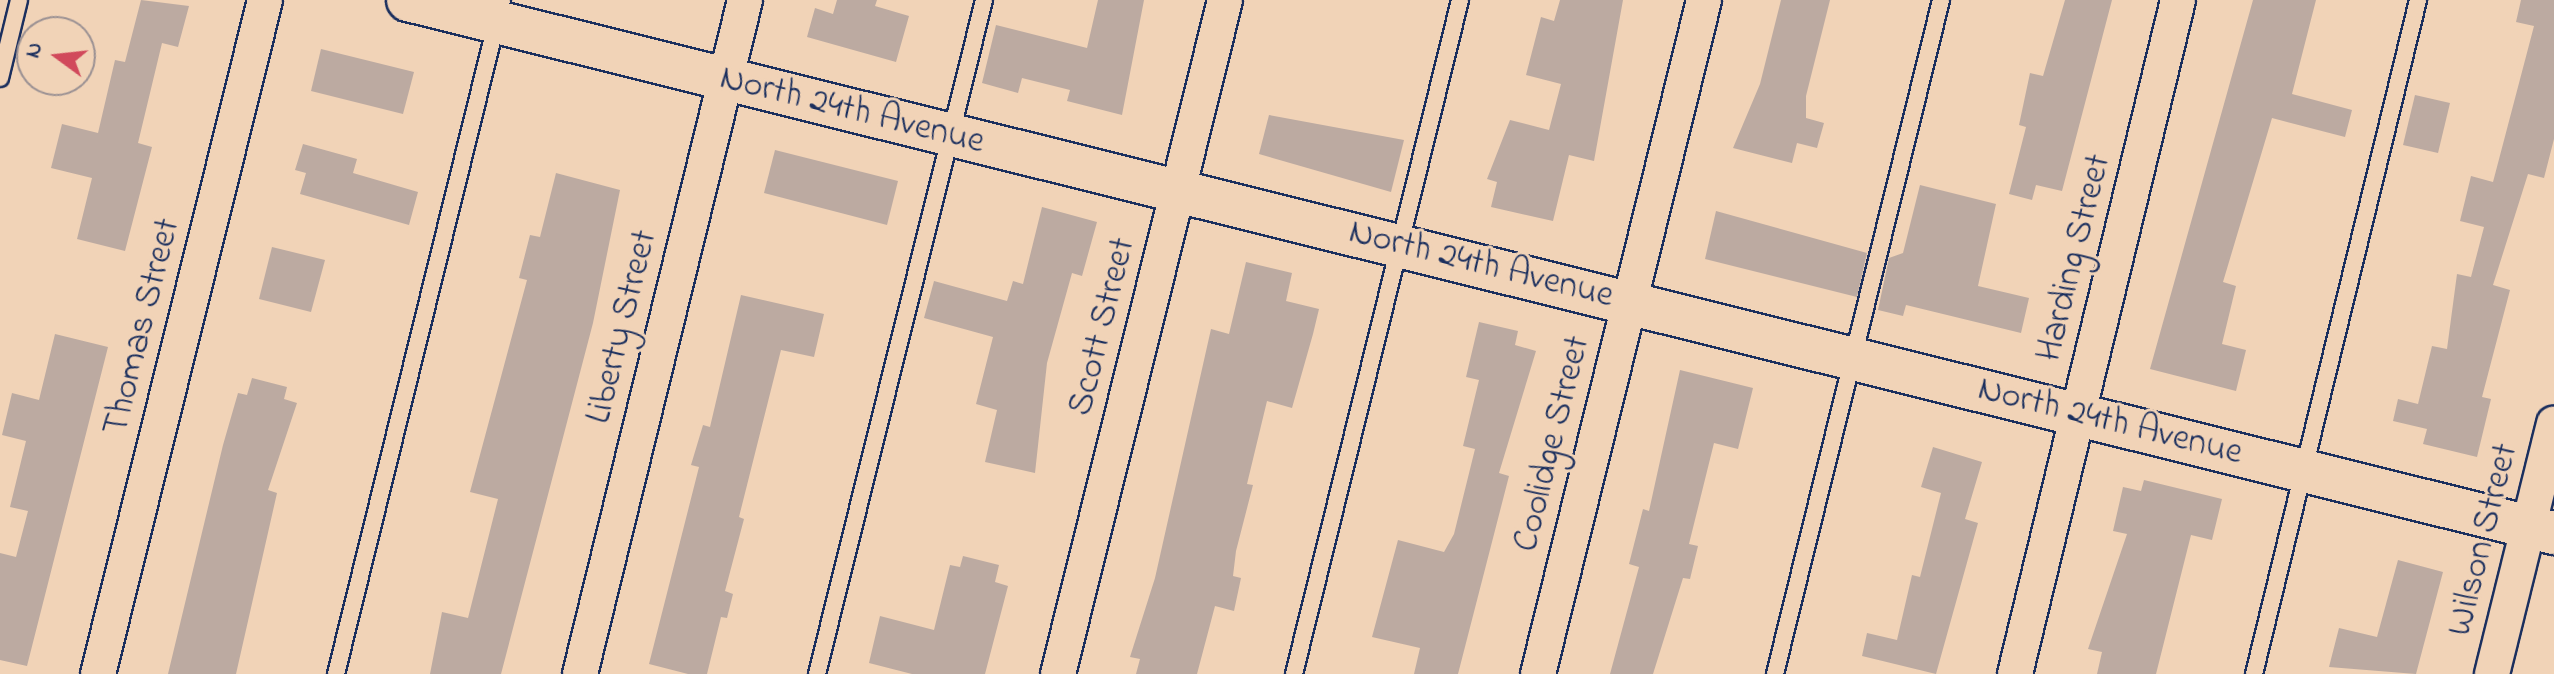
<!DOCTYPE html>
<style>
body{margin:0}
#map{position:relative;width:2554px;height:674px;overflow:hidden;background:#f1d3b7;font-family:"Indie Flower",sans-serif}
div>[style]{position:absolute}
.building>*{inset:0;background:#bcaaa1}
.roads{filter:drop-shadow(2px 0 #1b2f5e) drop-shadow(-2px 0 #1b2f5e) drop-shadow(0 2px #1b2f5e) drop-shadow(0 -2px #1b2f5e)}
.service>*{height:16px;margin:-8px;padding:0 8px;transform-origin:8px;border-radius:8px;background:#f1d3b7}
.minor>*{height:34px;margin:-17px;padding:0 17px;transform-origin:17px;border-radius:17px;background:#f1d3b7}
.tertiary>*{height:42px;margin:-21px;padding:0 21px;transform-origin:21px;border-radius:21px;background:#f1d3b7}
span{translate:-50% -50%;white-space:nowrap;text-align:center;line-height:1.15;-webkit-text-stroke:6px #f1d3b7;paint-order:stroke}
.street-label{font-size:36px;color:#1b2f5e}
.north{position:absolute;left:16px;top:16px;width:80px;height:80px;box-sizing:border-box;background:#f1d3b7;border:2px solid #9b9193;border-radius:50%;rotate:285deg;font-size:22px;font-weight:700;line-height:32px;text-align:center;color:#1b2f5e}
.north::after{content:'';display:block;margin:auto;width:28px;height:36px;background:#d1495b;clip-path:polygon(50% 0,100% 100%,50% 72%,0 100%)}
</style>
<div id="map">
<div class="building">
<div style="clip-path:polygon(141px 0,189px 6px,178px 47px,162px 43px,138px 143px,152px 147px,125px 251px,77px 239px,92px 178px,51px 168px,62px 124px,98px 133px,115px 60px,125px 62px)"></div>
<div style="clip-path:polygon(837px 0,877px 0,875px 6px,909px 16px,896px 62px,807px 37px,815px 8px,833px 14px)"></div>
<div style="clip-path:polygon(1098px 0,1144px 0,1122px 115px,1067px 101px,1070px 90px,1022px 78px,1018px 93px,982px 83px,996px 25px,1087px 48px)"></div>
<div style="clip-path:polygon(1560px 0,1623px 0,1594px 161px,1569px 155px,1553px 221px,1491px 207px,1497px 182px,1487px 179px,1510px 120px,1549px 130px,1561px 84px,1526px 75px,1541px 17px,1554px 21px)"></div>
<div style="clip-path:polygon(1781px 0,1830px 0,1806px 96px,1806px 118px,1824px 123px,1817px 148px,1797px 143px,1792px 163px,1733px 148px,1760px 84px)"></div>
<div style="clip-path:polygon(2065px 0,2112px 0,2062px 191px,2036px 185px,2032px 200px,2009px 194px,2026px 127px,2019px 125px,2030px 73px,2043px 76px)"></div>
<div style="clip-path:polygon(2253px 0,2316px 0,2292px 94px,2352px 110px,2345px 137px,2272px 118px,2223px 282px,2236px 286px,2222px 344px,2246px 350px,2236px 391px,2150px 369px)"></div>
<div style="clip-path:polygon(2521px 0,2554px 0,2554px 139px,2544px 178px,2528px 174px,2493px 285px,2510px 290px,2482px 397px,2491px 399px,2477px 457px,2423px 444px,2427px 429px,2393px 421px,2398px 399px,2418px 404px,2432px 346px,2447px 349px,2457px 274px,2471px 277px,2484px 227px,2460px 221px,2471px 176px,2493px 182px,2534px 26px,2516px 22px)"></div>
<div style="clip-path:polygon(321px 49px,414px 72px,403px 114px,311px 91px)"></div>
<div style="clip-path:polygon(2415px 95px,2450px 103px,2438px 153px,2403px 145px)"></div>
<div style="clip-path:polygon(1269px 115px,1404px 140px,1391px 192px,1259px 154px)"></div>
<div style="clip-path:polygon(303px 144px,357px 159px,353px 173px,418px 192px,409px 225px,300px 194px,306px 173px,295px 170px)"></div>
<div style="clip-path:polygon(775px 150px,898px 181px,887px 225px,764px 193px)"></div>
<div style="clip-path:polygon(556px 173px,620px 190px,593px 323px,501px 674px,430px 674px,442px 612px,468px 618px,498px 499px,470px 492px,527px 280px,519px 278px,530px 235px,540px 237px)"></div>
<div style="clip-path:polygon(1920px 185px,1996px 204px,1978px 286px,2029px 298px,2021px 333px,1906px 305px,1903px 316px,1878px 310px,1889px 258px,1903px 253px)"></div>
<div style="clip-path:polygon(1042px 207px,1097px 222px,1082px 276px,1072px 273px,1047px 363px,1035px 473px,985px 462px,997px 410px,976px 404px,993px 337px,924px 318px,934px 281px,1007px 301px,1013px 281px,1023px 284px)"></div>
<div style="clip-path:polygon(1716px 211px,1867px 253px,1857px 297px,1705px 259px)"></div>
<div style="clip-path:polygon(272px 247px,325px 260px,311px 312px,259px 299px)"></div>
<div style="clip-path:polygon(1246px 262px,1292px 273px,1286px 301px,1319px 309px,1313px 334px,1292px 408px,1267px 401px,1247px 484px,1253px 485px,1236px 551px,1233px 576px,1241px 578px,1234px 611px,1215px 606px,1197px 674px,1136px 674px,1140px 659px,1130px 657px,1155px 578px,1211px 329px,1229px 334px)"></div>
<div style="clip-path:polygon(741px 295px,824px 314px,814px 357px,781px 350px,739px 517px,744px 519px,725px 591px,733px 594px,727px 618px,721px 617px,707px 674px,688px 674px,649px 664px,699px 467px,691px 465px,703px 425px,710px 427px)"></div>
<div style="clip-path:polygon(1479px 322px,1518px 331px,1515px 345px,1536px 351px,1499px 473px,1509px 476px,1458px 674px,1414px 674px,1420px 648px,1372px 637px,1398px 540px,1444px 552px,1454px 534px,1475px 449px,1463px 446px,1479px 380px,1466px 377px)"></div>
<div style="clip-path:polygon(55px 334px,108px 347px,27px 666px,0 660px,0 553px,16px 557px,28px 511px,10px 507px,26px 441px,2px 435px,12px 393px,39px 400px)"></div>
<div style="clip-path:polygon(1680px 370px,1753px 388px,1738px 449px,1714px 443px,1689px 544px,1698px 546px,1690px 579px,1683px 578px,1653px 674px,1610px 674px,1639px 567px,1629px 564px,1643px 509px,1649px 511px)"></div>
<div style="clip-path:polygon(252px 378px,287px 387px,284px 399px,297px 403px,268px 490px,277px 493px,236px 674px,168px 674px,223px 445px,238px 393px,247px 395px)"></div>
<div style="clip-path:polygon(1933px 447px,1982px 462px,1965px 519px,1978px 523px,1936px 674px,1862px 656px,1867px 633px,1897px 640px,1912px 575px,1920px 577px,1941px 493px,1921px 487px)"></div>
<div style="clip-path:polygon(2144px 480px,2222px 499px,2212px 540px,2191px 535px,2156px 674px,2097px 674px,2102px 652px,2088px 649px,2127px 534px,2113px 531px,2123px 487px,2141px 491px)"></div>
<div style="clip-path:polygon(963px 556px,999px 565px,995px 582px,1008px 586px,985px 674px,912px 674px,869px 663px,880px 616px,934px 630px,950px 565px,960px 567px)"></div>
<div style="clip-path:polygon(2398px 560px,2443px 572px,2416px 674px,2329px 667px,2339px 628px,2377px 637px)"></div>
</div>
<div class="roads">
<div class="service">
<div style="left:0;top:78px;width:80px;rotate:-76.3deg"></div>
<div style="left:336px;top:674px;width:694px;rotate:-76.16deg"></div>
<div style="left:817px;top:674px;width:694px;rotate:-76.08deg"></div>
<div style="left:1294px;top:674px;width:694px;rotate:-76.16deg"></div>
<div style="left:1775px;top:674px;width:694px;rotate:-76.16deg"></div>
<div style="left:2254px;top:674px;width:694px;rotate:-76.32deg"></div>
</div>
<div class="minor">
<div style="left:98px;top:674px;width:694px;rotate:-76.08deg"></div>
<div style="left:580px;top:674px;width:694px;rotate:-76.24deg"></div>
<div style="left:1058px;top:674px;width:694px;rotate:-76.08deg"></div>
<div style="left:1538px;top:674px;width:694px;rotate:-76.16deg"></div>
<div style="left:2015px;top:674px;width:693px;rotate:-76.4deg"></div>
<div style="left:2492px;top:674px;width:258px;rotate:-76.1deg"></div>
</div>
<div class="tertiary">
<div style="left:408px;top:0;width:2211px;rotate:13.95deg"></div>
</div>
</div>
<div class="street-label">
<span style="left:852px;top:111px;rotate:14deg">North 24th Avenue</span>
<span style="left:2075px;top:258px;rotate:-76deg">Harding Street</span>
<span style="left:1481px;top:265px;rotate:14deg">North 24th Avenue</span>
<span style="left:143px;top:327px;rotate:-76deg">Thomas Street</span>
<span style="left:623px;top:327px;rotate:-76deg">Liberty Street</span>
<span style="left:1103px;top:327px;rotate:-76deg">Scott Street</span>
<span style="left:2110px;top:422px;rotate:14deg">North 24th Avenue</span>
<span style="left:1553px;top:444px;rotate:-76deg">Coolidge Street</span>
<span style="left:2484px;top:540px;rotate:-76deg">Wilson Street</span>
</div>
<div class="north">N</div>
</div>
